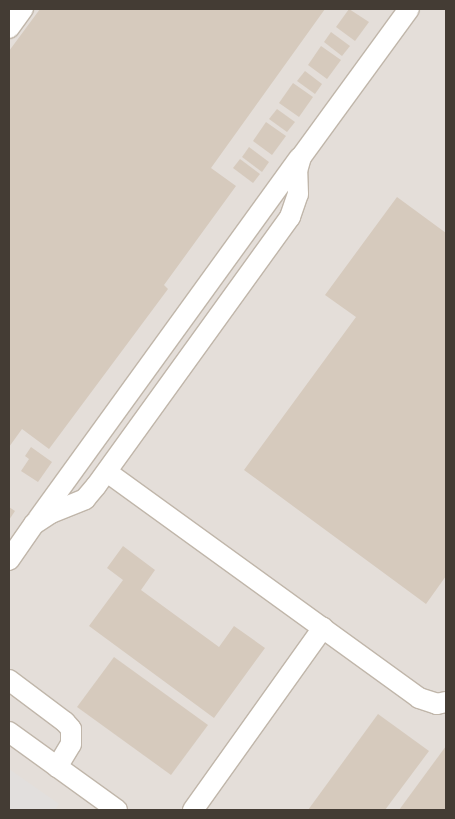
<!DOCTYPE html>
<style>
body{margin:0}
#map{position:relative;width:455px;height:819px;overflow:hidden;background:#f2ece4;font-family:"Archivo Narrow",sans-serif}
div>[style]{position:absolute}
.industrial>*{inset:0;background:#e4ded9}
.parking>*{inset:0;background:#e2dfdd}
.building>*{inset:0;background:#d6cabd}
.roads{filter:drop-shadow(1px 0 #c0b6aa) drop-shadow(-1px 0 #c0b6aa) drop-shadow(0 1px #c0b6aa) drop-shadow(0 -1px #c0b6aa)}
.minor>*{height:20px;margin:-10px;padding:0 10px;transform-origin:10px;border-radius:10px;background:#fff}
span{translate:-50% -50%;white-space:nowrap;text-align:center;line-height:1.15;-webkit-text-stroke:4px #fff;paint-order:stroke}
.frame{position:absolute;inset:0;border:10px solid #443c34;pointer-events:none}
</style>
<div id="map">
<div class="industrial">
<div style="clip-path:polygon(9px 9px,446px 9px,446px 810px,9px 810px)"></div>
</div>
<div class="parking">
<div style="clip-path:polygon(9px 769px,59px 804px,55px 810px,9px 810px)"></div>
</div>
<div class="building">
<div style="clip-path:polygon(40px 9px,325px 9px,211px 168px,236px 186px,164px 285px,168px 289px,49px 449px,22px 429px,9px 447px,9px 51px)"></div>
<div style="clip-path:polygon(349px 9px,369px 22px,355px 41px,336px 27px)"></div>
<div style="clip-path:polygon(331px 32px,350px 46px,342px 56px,324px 42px)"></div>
<div style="clip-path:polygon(321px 46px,341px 60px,327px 79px,308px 65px)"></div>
<div style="clip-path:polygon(305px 71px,322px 84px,315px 94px,297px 81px)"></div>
<div style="clip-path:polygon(293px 83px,313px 97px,299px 117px,279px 103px)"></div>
<div style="clip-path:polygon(277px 109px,295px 122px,287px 132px,269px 119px)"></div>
<div style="clip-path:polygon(266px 122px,286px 136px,272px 155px,253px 141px)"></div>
<div style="clip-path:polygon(249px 147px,269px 162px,262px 172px,242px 157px)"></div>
<div style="clip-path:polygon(240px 159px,260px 174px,253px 183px,233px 168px)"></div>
<div style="clip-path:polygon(397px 197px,446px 233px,446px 576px,426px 604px,244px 470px,356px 317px,325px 295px)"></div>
<div style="clip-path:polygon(31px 447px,52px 462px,38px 482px,21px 471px,29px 459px,25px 456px)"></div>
<div style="clip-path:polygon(9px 507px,15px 511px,9px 520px)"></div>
<div style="clip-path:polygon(123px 546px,155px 570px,141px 590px,219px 647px,234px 626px,265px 648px,214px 718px,89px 626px,123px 580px,107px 568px)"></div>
<div style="clip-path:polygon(114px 657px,208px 725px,171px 775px,77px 707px)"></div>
<div style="clip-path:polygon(378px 714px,429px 751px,385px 810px,308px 810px)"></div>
<div style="clip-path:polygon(446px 746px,446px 810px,399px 810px)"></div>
</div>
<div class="roads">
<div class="minor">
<div style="left:9px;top:28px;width:24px;rotate:-54deg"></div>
<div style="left:107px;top:472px;width:385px;rotate:35.9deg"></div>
<div style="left:419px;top:698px;width:19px;rotate:18deg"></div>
<div style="left:437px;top:704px;width:9px;rotate:-13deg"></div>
<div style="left:38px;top:519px;width:445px;rotate:-54.1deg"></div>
<div style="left:9px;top:560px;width:44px;rotate:-55.2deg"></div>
<div style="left:34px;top:524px;width:20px;rotate:-33deg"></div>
<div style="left:51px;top:513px;width:37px;rotate:-22deg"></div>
<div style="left:85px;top:499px;width:17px;rotate:-50deg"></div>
<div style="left:96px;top:486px;width:332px;rotate:-54.2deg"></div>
<div style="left:290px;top:217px;width:24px;rotate:-71deg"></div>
<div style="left:298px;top:194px;width:23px;rotate:-92deg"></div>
<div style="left:297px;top:171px;width:15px;rotate:-74deg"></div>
<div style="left:301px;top:157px;width:183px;rotate:-53.9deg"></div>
<div style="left:9px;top:680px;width:70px;rotate:36.9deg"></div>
<div style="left:65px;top:722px;width:9px;rotate:49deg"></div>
<div style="left:71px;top:729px;width:15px;rotate:90deg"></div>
<div style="left:71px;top:744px;width:27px;rotate:121deg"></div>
<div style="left:9px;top:732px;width:133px;rotate:35.8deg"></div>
<div style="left:193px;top:810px;width:224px;rotate:-54.5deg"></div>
</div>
</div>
<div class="frame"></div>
</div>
